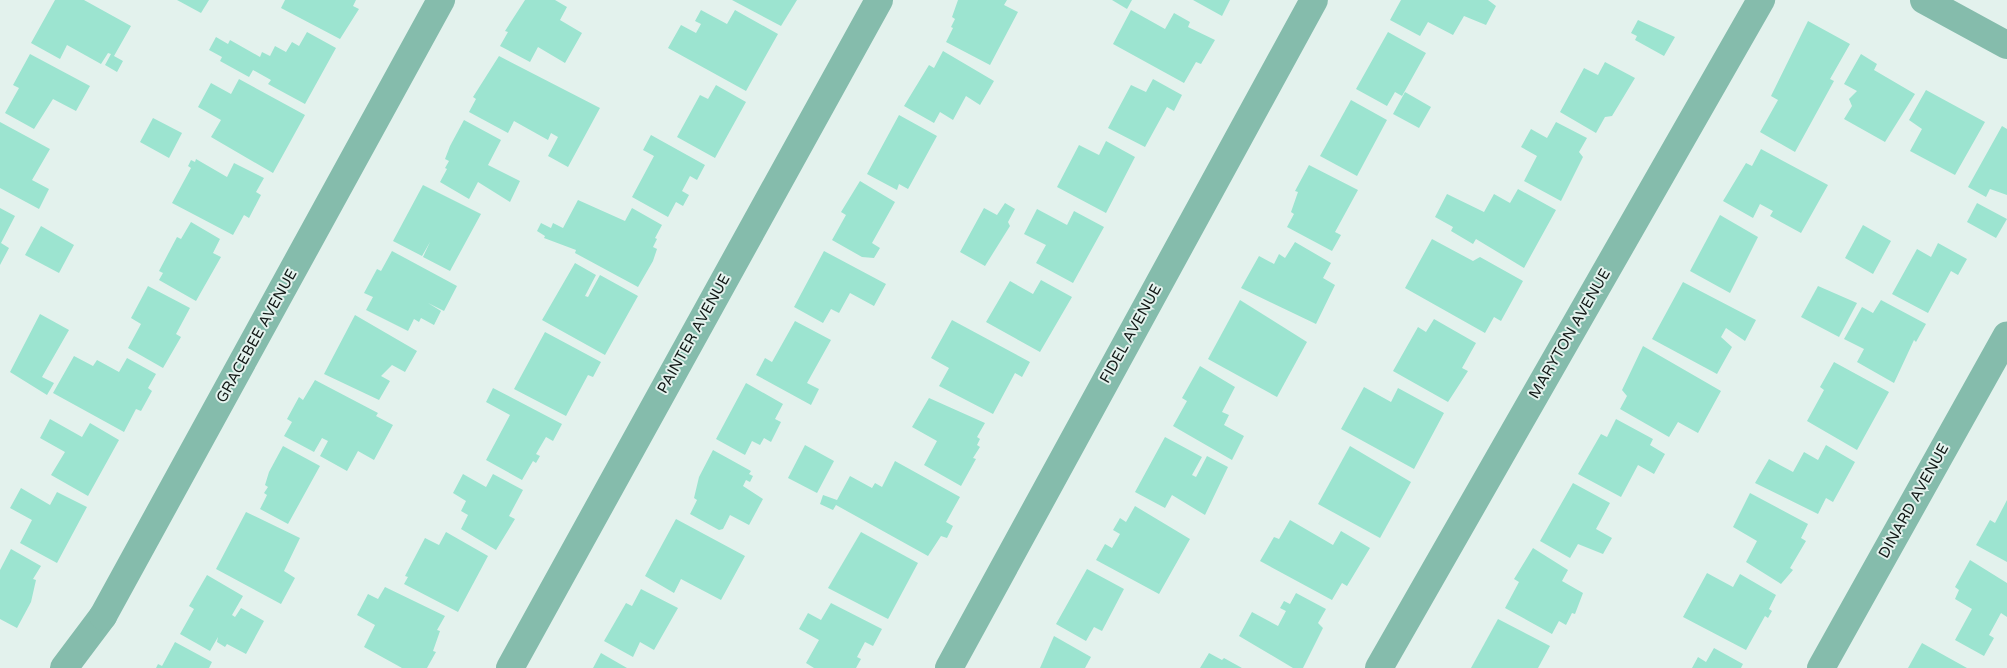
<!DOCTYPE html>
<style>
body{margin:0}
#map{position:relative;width:2007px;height:668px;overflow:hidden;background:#e3f2ed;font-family:"Varela Round",sans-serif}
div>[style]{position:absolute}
.building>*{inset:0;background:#9ce4d0}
.street>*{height:28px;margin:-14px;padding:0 14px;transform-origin:14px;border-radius:14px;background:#85bcac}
span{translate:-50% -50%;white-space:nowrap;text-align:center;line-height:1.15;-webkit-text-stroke:4px #e3f2ed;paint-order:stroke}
.street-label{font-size:15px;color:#121816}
</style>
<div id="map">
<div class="building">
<div style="clip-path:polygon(55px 0,84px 0,131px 26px,114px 56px,123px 61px,117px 72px,105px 65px,111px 54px,108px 53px,101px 64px,67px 45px,60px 59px,31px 43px)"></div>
<div style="clip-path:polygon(177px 0,209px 0,201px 13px)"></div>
<div style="clip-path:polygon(285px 0,356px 0,353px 6px,359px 9px,340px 39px,281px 8px)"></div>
<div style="clip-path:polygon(525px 0,555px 0,567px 7px,560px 20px,582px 33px,565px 63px,538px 47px,530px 62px,500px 46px,508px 32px,505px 31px)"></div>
<div style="clip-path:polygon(732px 0,797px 0,781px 26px)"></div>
<div style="clip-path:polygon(958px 0,1007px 0,1004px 5px,1018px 12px,990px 65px,946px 42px,953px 28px,951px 27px,955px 19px,952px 17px)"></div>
<div style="clip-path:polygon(1112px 0,1132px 0,1127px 9px)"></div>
<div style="clip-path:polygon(1193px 0,1230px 0,1222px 16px)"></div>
<div style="clip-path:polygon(1401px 0,1488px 0,1496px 6px,1486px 25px,1464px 16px,1453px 35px,1428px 22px,1420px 36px,1390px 20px)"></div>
<div style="clip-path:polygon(701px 10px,727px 24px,735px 10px,778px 34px,746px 91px,668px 48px,681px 25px,696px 33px,701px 24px,695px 21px)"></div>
<div style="clip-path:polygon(1131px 10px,1165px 29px,1174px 13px,1190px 22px,1188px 27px,1215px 40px,1201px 64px,1196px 62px,1184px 83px,1113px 44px)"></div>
<div style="clip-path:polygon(1638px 20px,1675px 37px,1664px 56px,1635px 40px,1637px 36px,1631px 33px)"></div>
<div style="clip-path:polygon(1808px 21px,1850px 44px,1830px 79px,1834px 81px,1795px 152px,1760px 132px,1778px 100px,1771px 96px)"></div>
<div style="clip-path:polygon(307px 32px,336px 48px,305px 104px,268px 84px,271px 80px,253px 70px,249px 77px,220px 61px,222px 57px,209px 50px,216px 37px,228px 44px,230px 40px,260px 57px,262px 52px,270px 56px,275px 46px,286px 52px,292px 42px,299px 46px)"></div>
<div style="clip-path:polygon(1388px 32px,1426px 53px,1402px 96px,1395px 92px,1387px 106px,1356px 89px)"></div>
<div style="clip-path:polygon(943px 51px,994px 81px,980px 105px,966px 96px,953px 120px,940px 112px,934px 123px,904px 106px,929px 65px,934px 68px)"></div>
<div style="clip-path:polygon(30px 54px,90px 86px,76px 111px,53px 99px,34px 129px,5px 113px,19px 88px,13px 85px)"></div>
<div style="clip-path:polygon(1861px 54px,1877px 64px,1874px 70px,1915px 94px,1885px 142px,1844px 119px,1852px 106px,1849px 99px,1857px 91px,1844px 84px)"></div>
<div style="clip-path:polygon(499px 56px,600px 108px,568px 167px,548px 156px,558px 137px,551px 133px,548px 140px,514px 121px,508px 133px,469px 112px,476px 99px,473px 97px)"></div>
<div style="clip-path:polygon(1605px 62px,1635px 78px,1612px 116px,1605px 117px,1596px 133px,1560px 112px,1584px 68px,1598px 75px)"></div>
<div style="clip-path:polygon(239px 79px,305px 115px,273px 173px,211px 137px,221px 120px,198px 107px,211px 83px,231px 94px)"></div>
<div style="clip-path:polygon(1153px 79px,1182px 95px,1174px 111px,1167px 107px,1145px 147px,1108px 128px,1131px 85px,1146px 92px)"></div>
<div style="clip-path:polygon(716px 85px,746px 102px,715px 158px,677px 137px,700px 95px,708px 99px)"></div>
<div style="clip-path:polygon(1926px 90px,1985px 122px,1955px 175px,1910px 151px,1922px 129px,1909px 120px)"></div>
<div style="clip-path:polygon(1405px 92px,1431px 107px,1419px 128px,1393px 114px)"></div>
<div style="clip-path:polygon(1351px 100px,1387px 120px,1357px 176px,1320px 156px)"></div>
<div style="clip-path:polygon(899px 115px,937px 136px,908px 189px,899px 184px,897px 190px,867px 174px)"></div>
<div style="clip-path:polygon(153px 118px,182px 133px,169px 158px,140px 142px)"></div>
<div style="clip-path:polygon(464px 120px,501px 140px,488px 165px,520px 181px,510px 202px,478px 182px,469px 199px,440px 182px,447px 169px,445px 168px,449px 161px,445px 159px,450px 146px)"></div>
<div style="clip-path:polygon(0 122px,50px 149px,32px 180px,49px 189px,39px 209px,0 188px)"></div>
<div style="clip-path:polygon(1556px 122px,1587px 138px,1579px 152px,1583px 157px,1561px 201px,1524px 181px,1537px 156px,1521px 147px,1531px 129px,1547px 138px)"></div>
<div style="clip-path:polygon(2002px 126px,2007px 129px,2007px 195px,1990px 189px,1986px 197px,1968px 187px)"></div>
<div style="clip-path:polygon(651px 135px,705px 165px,697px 180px,690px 176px,682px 191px,689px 195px,683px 206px,676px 202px,668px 217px,632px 197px,654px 156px,643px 150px)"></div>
<div style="clip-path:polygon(1106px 141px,1135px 157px,1106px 213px,1057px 187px,1079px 145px,1099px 155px)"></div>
<div style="clip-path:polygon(1761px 149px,1828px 185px,1801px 233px,1770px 216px,1773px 211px,1760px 204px,1753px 218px,1723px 201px,1746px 163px,1752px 166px)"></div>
<div style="clip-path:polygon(196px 159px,227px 177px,234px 163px,264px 178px,256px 192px,261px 195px,249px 218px,244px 215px,233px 235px,172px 203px,191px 168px,188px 166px,191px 160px,195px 162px)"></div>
<div style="clip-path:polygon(1309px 165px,1358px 190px,1335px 232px,1341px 235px,1332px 251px,1287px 227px,1294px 214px,1291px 212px,1298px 192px,1295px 191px)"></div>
<div style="clip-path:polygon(860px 181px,895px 202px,872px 243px,880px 248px,874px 258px,862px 257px,832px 240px,846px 215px,841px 212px)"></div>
<div style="clip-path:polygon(423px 185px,481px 214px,450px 271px,423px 257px,430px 242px,422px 256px,393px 241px)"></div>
<div style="clip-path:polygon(1518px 189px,1556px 210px,1524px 268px,1476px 239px,1473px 244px,1451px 231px,1453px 227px,1435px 217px,1447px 194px,1484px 212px,1494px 194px,1510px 203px)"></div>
<div style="clip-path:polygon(578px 200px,625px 221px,632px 208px,662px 225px,655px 238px,657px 239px,653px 247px,657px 249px,653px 261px,638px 287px,575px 253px,576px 250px,544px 238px,545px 236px,537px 231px,541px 223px,551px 228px,553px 223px,563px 228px)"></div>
<div style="clip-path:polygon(1005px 203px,1015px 209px,1008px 222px,1010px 226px,985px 266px,960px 252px,984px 208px,997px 215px)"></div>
<div style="clip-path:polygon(1977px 203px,2007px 219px,1996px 238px,1967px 222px)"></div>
<div style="clip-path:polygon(0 208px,15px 216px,1px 243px,9px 248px,0 265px)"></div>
<div style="clip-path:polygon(1037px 209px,1067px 225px,1074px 211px,1104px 227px,1073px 283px,1036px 263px,1046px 245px,1024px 234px)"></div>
<div style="clip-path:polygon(1720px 215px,1758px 237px,1730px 293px,1690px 271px)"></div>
<div style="clip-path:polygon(191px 222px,220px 239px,213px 253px,221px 257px,196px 301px,159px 280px,163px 273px,159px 271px,177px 237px,181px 239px)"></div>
<div style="clip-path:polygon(1863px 225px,1891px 241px,1873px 274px,1845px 258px)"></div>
<div style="clip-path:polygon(41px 226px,74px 245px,59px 273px,25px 255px)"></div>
<div style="clip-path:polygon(1432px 239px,1473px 261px,1480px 257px,1523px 281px,1501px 321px,1494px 317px,1485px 333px,1405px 288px)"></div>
<div style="clip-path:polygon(1295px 242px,1331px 263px,1323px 278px,1335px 285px,1316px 324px,1241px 288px,1259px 256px,1274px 264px,1279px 254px,1285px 258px)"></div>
<div style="clip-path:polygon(1938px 243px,1967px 259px,1958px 275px,1951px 271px,1928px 313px,1892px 294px,1917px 249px,1931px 257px)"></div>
<div style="clip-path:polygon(392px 251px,457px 286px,444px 311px,428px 303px,441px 311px,434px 325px,421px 318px,419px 322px,414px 319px,408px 331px,366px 310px,373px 297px,364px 293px,377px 269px,381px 271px)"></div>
<div style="clip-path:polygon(824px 251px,886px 284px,874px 306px,850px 293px,839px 313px,831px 309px,823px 323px,794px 307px)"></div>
<div style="clip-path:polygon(575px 263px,596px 275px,585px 296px,588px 297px,600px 275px,638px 296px,605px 355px,542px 320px)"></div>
<div style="clip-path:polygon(1041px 280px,1072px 297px,1040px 352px,986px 322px,1010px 281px,1033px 294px)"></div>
<div style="clip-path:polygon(1683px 282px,1756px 320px,1745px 341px,1726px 328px,1721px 337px,1732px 347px,1717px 374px,1652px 339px)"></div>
<div style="clip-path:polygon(148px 286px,190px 308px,176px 334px,181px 337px,163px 368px,128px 348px,141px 324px,131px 318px)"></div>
<div style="clip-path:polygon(1818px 286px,1857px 303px,1839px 337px,1801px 317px)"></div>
<div style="clip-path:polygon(1240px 300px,1307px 342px,1277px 397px,1208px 359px)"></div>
<div style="clip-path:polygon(1881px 300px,1926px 324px,1916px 342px,1914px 340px,1894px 383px,1857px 362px,1864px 349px,1844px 339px,1862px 307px,1873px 313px)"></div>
<div style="clip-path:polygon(40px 314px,69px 330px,42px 377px,54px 383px,47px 395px,10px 372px)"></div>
<div style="clip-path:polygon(355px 315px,417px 351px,405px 372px,392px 365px,381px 376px,390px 381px,379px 400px,324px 374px)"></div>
<div style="clip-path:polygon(1434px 319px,1476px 343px,1462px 368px,1468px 371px,1448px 402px,1393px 371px,1418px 327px,1426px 332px)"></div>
<div style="clip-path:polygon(952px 320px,1030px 362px,1022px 377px,1015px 373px,993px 414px,939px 386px,949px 368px,931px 358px)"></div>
<div style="clip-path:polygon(795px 321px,831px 340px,807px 383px,819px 389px,811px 405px,756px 375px,765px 358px,772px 362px)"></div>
<div style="clip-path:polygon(545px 332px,601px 362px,593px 377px,588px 375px,566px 416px,514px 389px)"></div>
<div style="clip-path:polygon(1643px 346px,1721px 391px,1698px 433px,1678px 422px,1669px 437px,1620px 409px,1627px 396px,1622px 390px)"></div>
<div style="clip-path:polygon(74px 356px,93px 366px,97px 360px,119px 372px,127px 358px,156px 374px,148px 388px,152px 391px,141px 411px,136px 409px,124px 432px,53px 393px)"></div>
<div style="clip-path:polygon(1834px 362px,1889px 392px,1857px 450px,1807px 421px,1824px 390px,1820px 387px)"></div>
<div style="clip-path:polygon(1200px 366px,1235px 387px,1222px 412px,1229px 415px,1224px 425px,1244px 436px,1232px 460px,1173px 426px,1187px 401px,1182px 398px)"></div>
<div style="clip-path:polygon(315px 380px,378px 413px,376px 416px,393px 425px,374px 460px,358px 451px,347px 471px,320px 456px,328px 441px,322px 438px,314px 452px,284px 436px,292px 422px,287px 419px,299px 397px,303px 400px)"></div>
<div style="clip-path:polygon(746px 383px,783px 404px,775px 419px,781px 422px,771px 442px,764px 438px,760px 445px,752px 441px,745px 455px,716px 439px)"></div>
<div style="clip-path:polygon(1364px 387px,1391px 402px,1398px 388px,1444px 413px,1414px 469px,1341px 429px)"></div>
<div style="clip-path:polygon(493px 388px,562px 424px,553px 441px,546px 437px,536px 454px,540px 456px,536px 463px,533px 461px,522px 480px,486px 460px,510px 415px,486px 402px)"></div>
<div style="clip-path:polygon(929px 398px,985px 423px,977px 437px,980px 439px,977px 445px,980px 447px,973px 458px,976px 459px,961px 486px,924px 465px,937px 441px,912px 427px)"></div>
<div style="clip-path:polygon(50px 419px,82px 437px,90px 423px,119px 440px,88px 496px,51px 475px,65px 452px,40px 438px)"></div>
<div style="clip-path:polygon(1616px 419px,1653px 439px,1650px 445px,1665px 454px,1654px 474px,1638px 465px,1621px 497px,1578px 474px,1601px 434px,1607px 437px)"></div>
<div style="clip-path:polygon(1165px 437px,1202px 457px,1192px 475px,1196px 477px,1207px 456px,1228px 467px,1205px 515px,1172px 495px,1165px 508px,1135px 492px)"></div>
<div style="clip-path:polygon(805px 445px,834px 461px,817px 493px,788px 478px)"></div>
<div style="clip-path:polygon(1826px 445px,1855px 462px,1833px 502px,1826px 498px,1818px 514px,1755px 483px,1769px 459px,1793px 472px,1804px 452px,1818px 460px)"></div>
<div style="clip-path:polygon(283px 446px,320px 466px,288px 524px,260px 509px,267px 495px,264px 493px,268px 487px,265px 485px,269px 472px)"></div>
<div style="clip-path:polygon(1350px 446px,1411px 482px,1380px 538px,1318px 504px)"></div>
<div style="clip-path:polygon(713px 450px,751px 471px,749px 474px,753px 476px,750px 482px,746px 480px,743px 486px,763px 499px,749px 525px,730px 515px,723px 529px,719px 530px,690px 514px,697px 500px,694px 498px,699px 477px)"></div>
<div style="clip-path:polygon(895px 461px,960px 497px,946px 522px,953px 526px,947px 538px,941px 536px,928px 556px,836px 505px,833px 510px,820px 504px,823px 495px,837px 500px,850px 476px,872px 488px,875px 483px,882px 487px)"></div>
<div style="clip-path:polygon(463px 474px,486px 487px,493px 474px,523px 490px,509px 516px,515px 519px,496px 550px,461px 529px,468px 515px,461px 511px,466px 501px,453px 493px)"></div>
<div style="clip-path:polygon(1573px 483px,1610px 503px,1596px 529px,1612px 538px,1603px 554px,1578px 544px,1570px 558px,1540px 541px)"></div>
<div style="clip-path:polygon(21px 488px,50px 505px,57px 492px,87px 507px,57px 563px,20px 543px,32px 520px,10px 508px)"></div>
<div style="clip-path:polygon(1750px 493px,1808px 524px,1801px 538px,1806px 541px,1790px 568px,1793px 570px,1781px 584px,1746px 562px,1757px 541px,1733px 527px)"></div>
<div style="clip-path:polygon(2007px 500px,2007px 562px,1976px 545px,1990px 520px,1995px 523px)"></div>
<div style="clip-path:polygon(1135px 506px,1190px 539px,1159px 594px,1096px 560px,1105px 544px,1112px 548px,1120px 534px,1113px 530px,1120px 518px,1126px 522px)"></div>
<div style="clip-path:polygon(246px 512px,300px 538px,284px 571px,295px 578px,281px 604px,216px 569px)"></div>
<div style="clip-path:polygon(676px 519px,745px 556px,721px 600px,681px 579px,674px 593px,645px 576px)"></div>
<div style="clip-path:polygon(1290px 520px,1333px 545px,1341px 531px,1370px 548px,1347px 586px,1342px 583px,1332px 600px,1260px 561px,1274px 537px,1279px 539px)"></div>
<div style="clip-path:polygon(446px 532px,488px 556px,458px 612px,404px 584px,408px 577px,405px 576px,425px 538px,439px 545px)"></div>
<div style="clip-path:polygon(861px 532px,918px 563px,888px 619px,828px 588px)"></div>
<div style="clip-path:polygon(1533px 548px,1568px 570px,1562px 581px,1583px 593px,1575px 614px,1572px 613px,1566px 625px,1559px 621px,1552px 634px,1505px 608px,1519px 582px,1514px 579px)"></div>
<div style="clip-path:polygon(11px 549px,41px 566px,33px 579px,36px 580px,31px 602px,17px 628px,0 619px,0 570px)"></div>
<div style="clip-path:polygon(1970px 560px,2007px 583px,2007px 617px,2001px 613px,1989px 635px,1994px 638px,1984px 656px,1955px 640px,1972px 609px,1955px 599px,1959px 590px,1955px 587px)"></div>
<div style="clip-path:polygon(1087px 569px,1124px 589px,1102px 631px,1094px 627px,1086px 641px,1056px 624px)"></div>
<div style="clip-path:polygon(1707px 573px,1733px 587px,1740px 574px,1776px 595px,1769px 609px,1772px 611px,1768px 618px,1765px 616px,1746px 650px,1683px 617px)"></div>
<div style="clip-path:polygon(207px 575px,243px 596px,232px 615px,235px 617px,241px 608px,264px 621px,246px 654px,227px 644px,225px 647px,217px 642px,218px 637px,210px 651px,180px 634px,194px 609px,189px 606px)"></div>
<div style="clip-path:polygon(385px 587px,445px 616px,437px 630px,440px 631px,433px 651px,436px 652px,427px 668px,402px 668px,364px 647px,375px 625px,357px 615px,368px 594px,378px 599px)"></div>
<div style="clip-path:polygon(641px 589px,678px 608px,654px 650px,640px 642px,633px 657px,604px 641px,626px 603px,632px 606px)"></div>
<div style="clip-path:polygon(1296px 593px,1326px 609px,1318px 623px,1323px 628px,1303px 668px,1293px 668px,1239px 636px,1252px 612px,1278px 626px,1286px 611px,1280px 608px,1284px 601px,1290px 604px)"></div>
<div style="clip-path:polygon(831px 603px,882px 629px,873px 646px,865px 642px,857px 657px,861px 659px,856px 668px,814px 668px,806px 663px,819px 640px,799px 629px,808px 613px,821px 620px)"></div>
<div style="clip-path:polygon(1498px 619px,1550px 646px,1538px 668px,1471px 668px)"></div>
<div style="clip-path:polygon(1054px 636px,1091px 657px,1085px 668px,1040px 668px)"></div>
<div style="clip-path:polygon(175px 642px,212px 662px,209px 668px,156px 668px,158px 664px,162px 666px)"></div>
<div style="clip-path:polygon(1922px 643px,1967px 668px,1908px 668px)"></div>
<div style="clip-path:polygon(1714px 648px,1743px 664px,1741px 668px,1692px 668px,1698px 657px,1706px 662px)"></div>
<div style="clip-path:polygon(601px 653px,627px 668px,593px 668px)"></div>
<div style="clip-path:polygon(1209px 653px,1222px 660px,1224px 658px,1242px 668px,1200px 668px)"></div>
</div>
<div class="street">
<div style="left:1924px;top:0;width:94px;rotate:28.5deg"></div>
<div style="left:64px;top:668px;width:65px;rotate:-53.1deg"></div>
<div style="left:103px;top:616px;width:703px;rotate:-61.25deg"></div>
<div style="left:510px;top:668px;width:763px;rotate:-61.08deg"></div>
<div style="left:949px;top:668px;width:761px;rotate:-61.35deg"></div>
<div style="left:1379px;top:668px;width:770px;rotate:-60.24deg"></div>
<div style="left:1821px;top:668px;width:381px;rotate:-60.8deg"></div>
</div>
<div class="street-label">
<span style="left:694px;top:334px;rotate:-61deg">PAINTER AVENUE</span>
<span style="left:1131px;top:334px;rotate:-61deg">FIDEL AVENUE</span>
<span style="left:1570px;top:334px;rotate:-60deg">MARYTON AVENUE</span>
<span style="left:257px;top:336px;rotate:-61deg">GRACEBEE AVENUE</span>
<span style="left:1914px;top:501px;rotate:-61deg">DINARD AVENUE</span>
</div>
</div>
